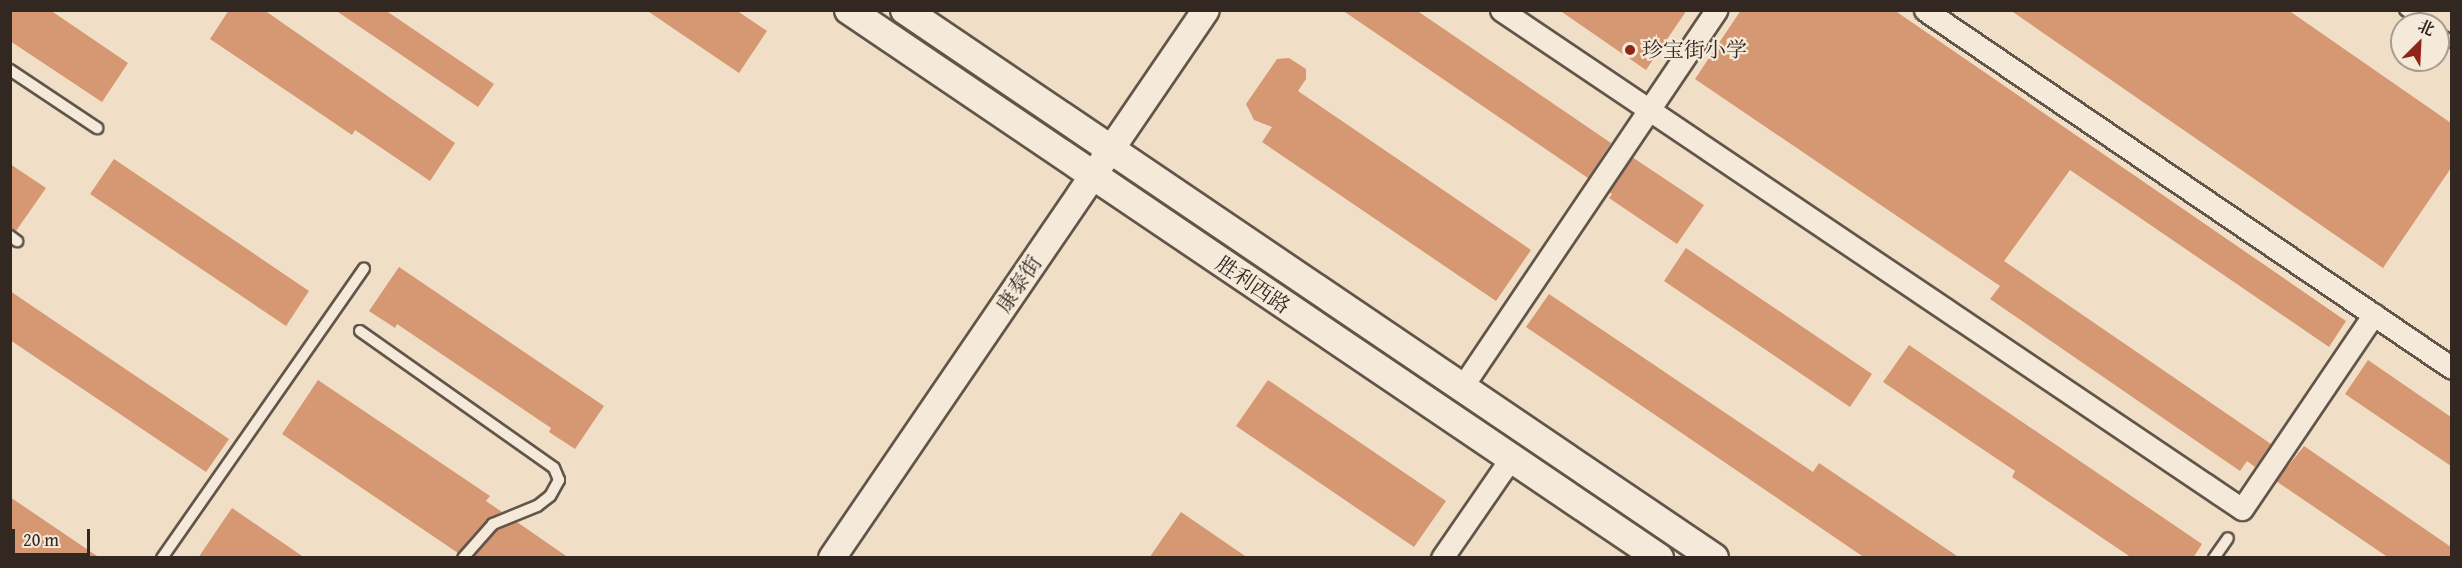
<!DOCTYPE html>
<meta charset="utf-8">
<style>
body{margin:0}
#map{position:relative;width:2462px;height:568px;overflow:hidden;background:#f0dfc6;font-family:"Gentium Book Plus","Noto Serif SC",serif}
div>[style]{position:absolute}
.building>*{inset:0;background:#d69872}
.roads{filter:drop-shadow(2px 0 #62554a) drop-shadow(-2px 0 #62554a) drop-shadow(0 2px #62554a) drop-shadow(0 -2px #62554a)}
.service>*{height:10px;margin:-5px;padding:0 5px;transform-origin:5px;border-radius:5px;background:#f5eada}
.minor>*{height:21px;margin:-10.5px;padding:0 10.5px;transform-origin:10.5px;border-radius:10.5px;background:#f5eada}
.tertiary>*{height:26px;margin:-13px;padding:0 13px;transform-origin:13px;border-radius:13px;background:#f5eada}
.secondary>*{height:28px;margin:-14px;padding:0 14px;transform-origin:14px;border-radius:14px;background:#f5eada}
.dots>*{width:16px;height:16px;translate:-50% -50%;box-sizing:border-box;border:3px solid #f5eada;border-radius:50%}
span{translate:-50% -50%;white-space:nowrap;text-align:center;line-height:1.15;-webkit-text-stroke:4.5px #f5eada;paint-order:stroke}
.poi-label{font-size:21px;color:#332721}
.left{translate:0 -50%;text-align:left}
.street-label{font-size:21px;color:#332721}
.frame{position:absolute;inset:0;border:12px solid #332721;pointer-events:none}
.north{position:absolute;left:2390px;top:12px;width:60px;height:60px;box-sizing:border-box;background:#f5eada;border:2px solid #a79c90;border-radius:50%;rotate:24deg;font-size:16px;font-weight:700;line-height:24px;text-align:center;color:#332721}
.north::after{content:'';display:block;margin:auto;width:21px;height:27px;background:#8f2418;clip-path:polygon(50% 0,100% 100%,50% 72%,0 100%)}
.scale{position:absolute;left:12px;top:529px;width:78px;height:27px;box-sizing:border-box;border:3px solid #332721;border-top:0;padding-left:8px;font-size:18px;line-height:21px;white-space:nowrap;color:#332721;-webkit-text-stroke:4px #f5eada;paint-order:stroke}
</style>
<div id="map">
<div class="building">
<div style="clip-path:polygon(10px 10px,50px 10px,128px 63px,102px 102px,10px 41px)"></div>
<div style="clip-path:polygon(229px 10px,264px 10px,455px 143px,430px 181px,355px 130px,352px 135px,210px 39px)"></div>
<div style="clip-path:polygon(335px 10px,385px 10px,494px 84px,478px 107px)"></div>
<div style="clip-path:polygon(646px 10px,736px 10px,767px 31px,739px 73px)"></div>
<div style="clip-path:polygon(1342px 10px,1416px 10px,1611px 143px,1588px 178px)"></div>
<div style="clip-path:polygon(1559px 10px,1687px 10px,1646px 70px)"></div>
<div style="clip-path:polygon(1741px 10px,1894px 10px,2346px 321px,2329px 347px,2070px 170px,2004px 261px,2271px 444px,2255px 467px,2247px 461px,2240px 471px,1990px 299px,2000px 286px,1695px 79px)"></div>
<div style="clip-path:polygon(2010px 10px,2288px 10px,2451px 123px,2451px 168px,2383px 268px)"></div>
<div style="clip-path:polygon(1289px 58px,1306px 69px,1306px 79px,1298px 91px,1531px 250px,1496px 301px,1262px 142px,1272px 127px,1254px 120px,1246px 104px,1277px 59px)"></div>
<div style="clip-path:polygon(1632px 157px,1704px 205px,1677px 244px,1609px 198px,1612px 194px,1609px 192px)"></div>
<div style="clip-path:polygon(114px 159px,309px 291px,286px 326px,90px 194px)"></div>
<div style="clip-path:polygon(10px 164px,46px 188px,16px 231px,10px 229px)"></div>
<div style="clip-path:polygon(1686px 248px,1872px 374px,1850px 407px,1664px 281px)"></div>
<div style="clip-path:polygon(399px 267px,604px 406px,575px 449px,549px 432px,551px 428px,397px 324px,395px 328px,369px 311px)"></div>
<div style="clip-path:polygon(10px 291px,229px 439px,206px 472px,10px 340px)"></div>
<div style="clip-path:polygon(1549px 294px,1813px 472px,1819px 463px,1960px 558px,1865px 558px,1526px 327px)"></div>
<div style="clip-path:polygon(1909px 345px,2202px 544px,2193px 558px,2132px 558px,2012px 477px,2015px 471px,1883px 382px)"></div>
<div style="clip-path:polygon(2368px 360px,2451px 417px,2451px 466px,2345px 394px)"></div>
<div style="clip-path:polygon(318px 380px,490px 496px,486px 501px,502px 512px,488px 519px,458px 553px,282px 434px)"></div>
<div style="clip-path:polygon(1268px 380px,1446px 501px,1414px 547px,1236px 426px)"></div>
<div style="clip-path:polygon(2304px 446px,2451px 547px,2451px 558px,2389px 558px,2276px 481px)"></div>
<div style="clip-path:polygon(10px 497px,100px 558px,10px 558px)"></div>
<div style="clip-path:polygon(232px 508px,305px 558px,198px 558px)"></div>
<div style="clip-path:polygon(1181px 512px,1248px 558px,1149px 558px)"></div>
<div style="clip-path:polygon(517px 522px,569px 558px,473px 558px,497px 530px)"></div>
</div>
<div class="roads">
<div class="service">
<div style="left:2405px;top:10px;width:24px;rotate:35deg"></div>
<div style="left:2438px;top:33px;width:17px;rotate:33deg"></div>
<div style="left:10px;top:70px;width:105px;rotate:33.7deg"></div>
<div style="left:10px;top:236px;width:9px;rotate:36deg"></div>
<div style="left:360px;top:331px;width:237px;rotate:35.2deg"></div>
<div style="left:554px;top:468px;width:13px;rotate:67deg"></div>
<div style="left:559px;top:480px;width:18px;rotate:119deg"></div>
<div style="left:550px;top:496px;width:16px;rotate:142deg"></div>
<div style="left:537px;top:506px;width:48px;rotate:157.8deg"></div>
<div style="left:493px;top:524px;width:45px;rotate:131.4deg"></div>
<div style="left:162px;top:558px;width:353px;rotate:-55.1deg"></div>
<div style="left:2214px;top:558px;width:24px;rotate:-55deg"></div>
</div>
<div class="minor">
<div style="left:1501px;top:10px;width:893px;rotate:33.96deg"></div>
<div style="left:2242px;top:509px;width:235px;rotate:-55.9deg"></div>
<div style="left:1925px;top:10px;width:637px;rotate:34.19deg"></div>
<div style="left:1462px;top:387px;width:455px;rotate:-56deg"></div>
<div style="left:1442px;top:558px;width:121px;rotate:-55.4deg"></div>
</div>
<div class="tertiary">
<div style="left:832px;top:558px;width:663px;rotate:-55.69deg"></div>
</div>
<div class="secondary">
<div style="left:849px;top:10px;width:978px;rotate:34.08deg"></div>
<div style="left:905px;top:10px;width:977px;rotate:34.11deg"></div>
</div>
</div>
<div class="dots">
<div style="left:1630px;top:50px;background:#8f2418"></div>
</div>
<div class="poi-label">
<span class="left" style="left:1642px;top:50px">珍宝街小学</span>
</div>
<div class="street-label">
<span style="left:1019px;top:284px;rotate:-56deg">康泰街</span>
<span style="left:1253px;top:285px;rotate:34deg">胜利西路</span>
</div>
<div class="frame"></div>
<div class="north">北</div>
<div class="scale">20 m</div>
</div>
